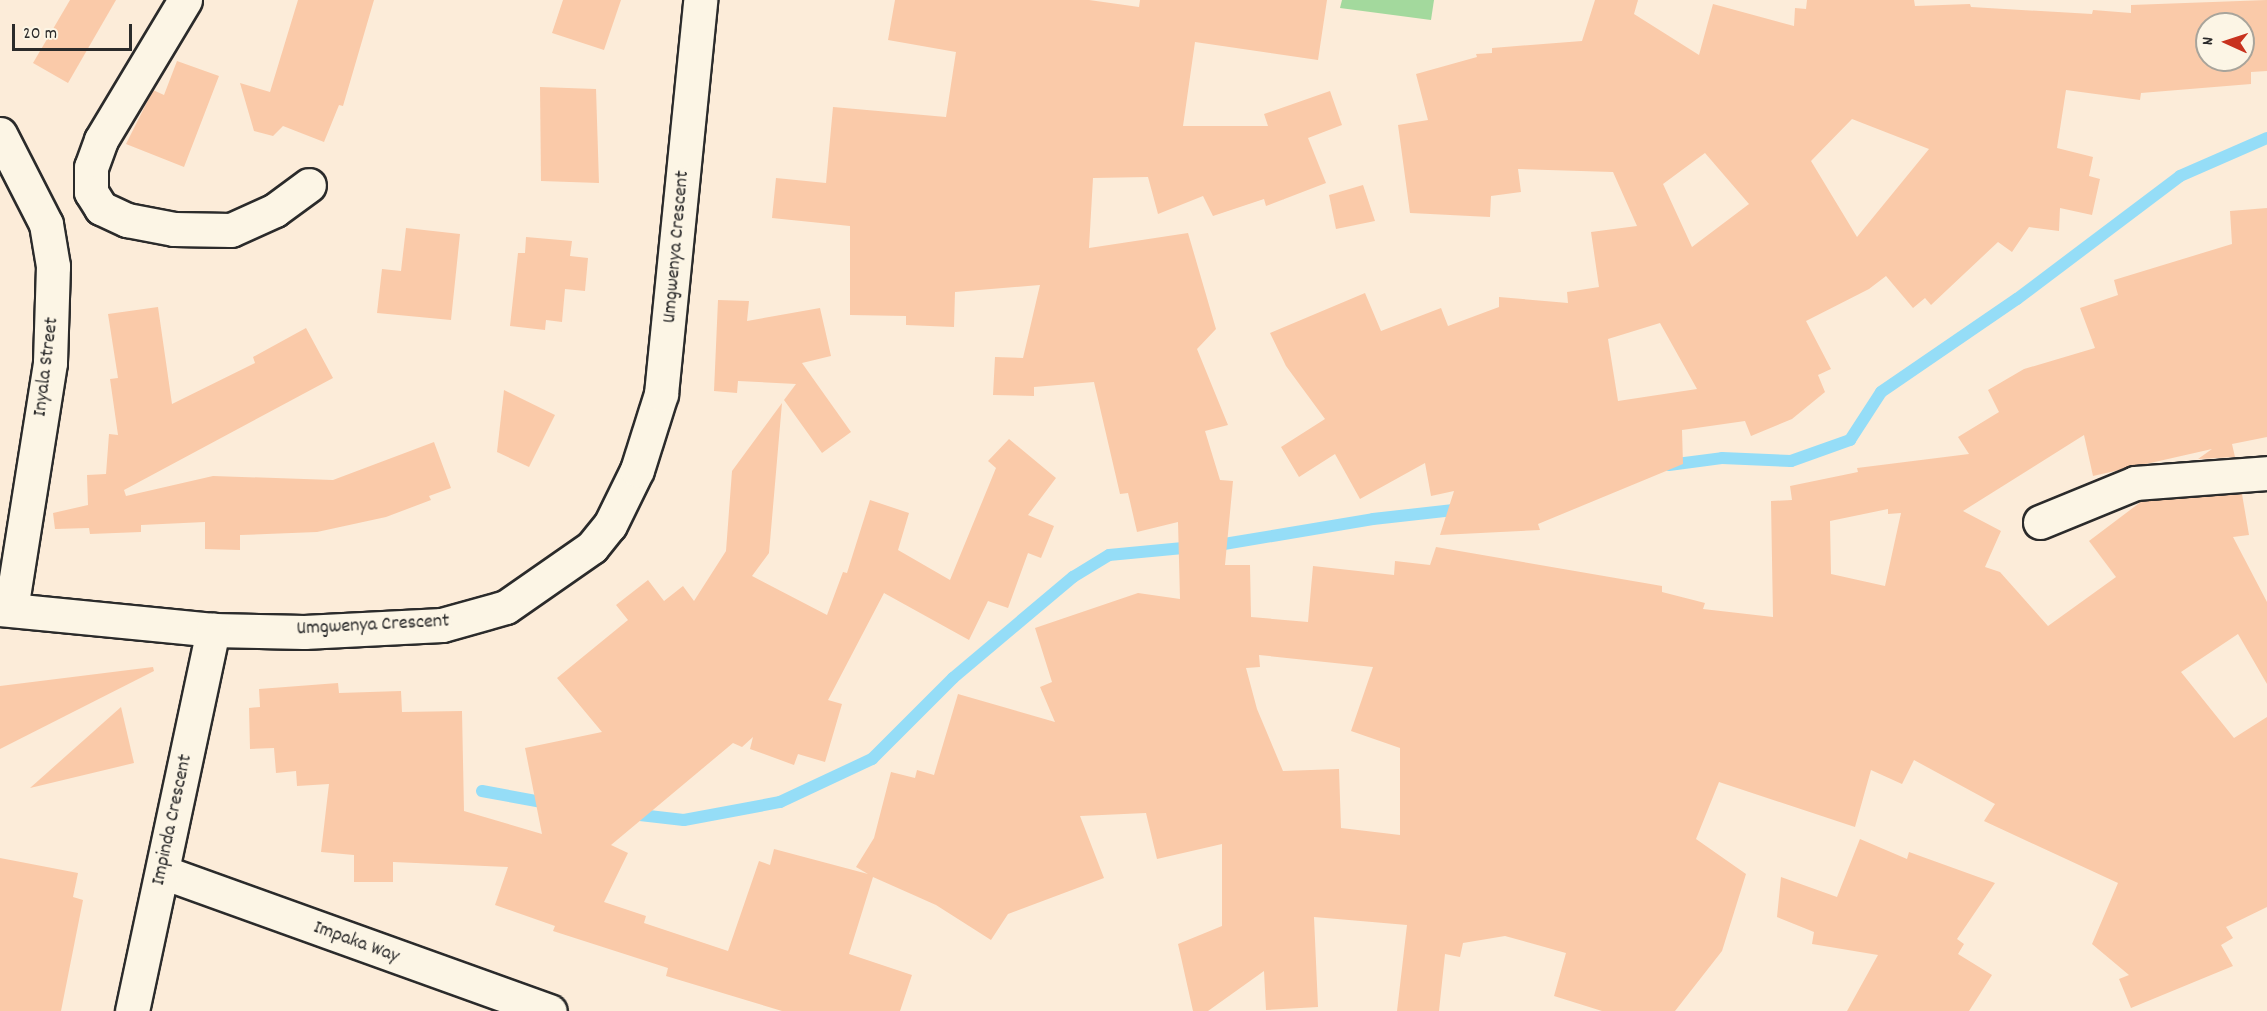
<!DOCTYPE html>
<style>
body{margin:0}
#map{position:relative;width:2267px;height:1011px;overflow:hidden;background:#fcecd9;font-family:Dekko,sans-serif}
div>[style]{position:absolute}
.green>*{inset:0;background:#a3d99d}
.stream>*{height:12px;margin:-6px;padding:0 6px;transform-origin:6px;border-radius:6px;background:#95ddf7}
.building>*{inset:0;background:#facaa9}
.roads{filter:drop-shadow(2px 0 #2b2b2b) drop-shadow(-2px 0 #2b2b2b) drop-shadow(0 2px #2b2b2b) drop-shadow(0 -2px #2b2b2b)}
.minor>*{height:33px;margin:-16.5px;padding:0 16.5px;transform-origin:16.5px;border-radius:16.5px;background:#fcf5e5}
span{translate:-50% -50%;white-space:nowrap;text-align:center;line-height:1.15;-webkit-text-stroke:6px #fcf5e5;paint-order:stroke}
.street-label{font-size:20px;color:#2b2b2b}
.north{position:absolute;left:2195px;top:12px;width:60px;height:60px;box-sizing:border-box;background:#fcf5e5;border:2px solid #a8a49b;border-radius:50%;rotate:273deg;font-size:16px;font-weight:700;line-height:24px;text-align:center;color:#2b2b2b}
.north::after{content:'';display:block;margin:auto;width:21px;height:27px;background:#c8321e;clip-path:polygon(50% 0,100% 100%,50% 72%,0 100%)}
.scale{position:absolute;left:12px;top:24px;width:120px;height:27px;box-sizing:border-box;border:3px solid #2b2b2b;border-top:0;padding-left:8px;font-size:18px;line-height:21px;white-space:nowrap;color:#2b2b2b;-webkit-text-stroke:4px #fcf5e5;paint-order:stroke}
</style>
<div id="map">
<div class="green">
<div style="clip-path:polygon(1342px 0,1434px 0,1431px 20px,1340px 8px)"></div>
</div>
<div class="stream">
<div style="left:1669px;top:465px;width:53px;rotate:-7.5deg"></div>
<div style="left:1722px;top:458px;width:69px;rotate:2.5deg"></div>
<div style="left:1791px;top:461px;width:63px;rotate:-19.6deg"></div>
<div style="left:1850px;top:440px;width:57px;rotate:-57.1deg"></div>
<div style="left:1881px;top:392px;width:165px;rotate:-34.4deg"></div>
<div style="left:2017px;top:299px;width:204px;rotate:-37deg"></div>
<div style="left:2180px;top:176px;width:95px;rotate:-23.6deg"></div>
<div style="left:1212px;top:546px;width:163px;rotate:-9.5deg"></div>
<div style="left:1373px;top:519px;width:90px;rotate:-6.4deg"></div>
<div style="left:482px;top:791px;width:71px;rotate:10.5deg"></div>
<div style="left:631px;top:814px;width:53px;rotate:6.5deg"></div>
<div style="left:684px;top:820px;width:98px;rotate:-10.6deg"></div>
<div style="left:780px;top:802px;width:102px;rotate:-25.1deg"></div>
<div style="left:872px;top:759px;width:115px;rotate:-45deg"></div>
<div style="left:953px;top:678px;width:157px;rotate:-40.1deg"></div>
<div style="left:1073px;top:577px;width:42px;rotate:-31.4deg"></div>
<div style="left:1109px;top:555px;width:85px;rotate:-5.4deg"></div>
</div>
<div class="building">
<div style="clip-path:polygon(70px 0,116px 0,68px 83px,33px 63px)"></div>
<div style="clip-path:polygon(298px 0,374px 0,343px 106px,339px 105px,324px 142px,283px 126px,273px 136px,254px 131px,240px 83px,270px 92px)"></div>
<div style="clip-path:polygon(563px 0,621px 0,604px 50px,552px 33px)"></div>
<div style="clip-path:polygon(evenodd,895px 0,1089px 0,1139px 7px,1140px 0,1327px 0,1318px 60px,1195px 42px,1183px 126px,1268px 126px,1264px 114px,1330px 91px,1342px 125px,1308px 138px,1326px 183px,1266px 206px,1264px 199px,1213px 216px,1203px 196px,1158px 214px,1148px 177px,1093px 178px,1089px 248px,1188px 233px,1216px 329px,1197px 349px,1228px 425px,1205px 431px,1220px 480px,1233px 481px,1225px 565px,1250px 565px,1251px 617px,1308px 622px,1313px 566px,1394px 575px,1395px 561px,1430px 565px,1436px 547px,1662px 586px,1662px 592px,1705px 603px,1703px 609px,1773px 617px,1771px 501px,1792px 500px,1790px 486px,1858px 472px,1857px 468px,1969px 454px,1958px 437px,1999px 412px,1988px 390px,2024px 369px,2095px 348px,2080px 308px,2118px 295px,2114px 280px,2232px 244px,2230px 211px,2267px 208px,2267px 437px,2232px 444px,2235px 457px,2198px 459px,2212px 449px,2093px 476px,2084px 435px,1963px 511px,2001px 531px,1985px 567px,2000px 572px,2048px 626px,2116px 577px,2089px 541px,2142px 501px,2242px 494px,2249px 535px,2233px 537px,2267px 602px,2267px 684px,2238px 634px,2181px 672px,2234px 738px,2267px 717px,2267px 907px,2226px 927px,2233px 938px,2221px 945px,2233px 966px,2131px 1008px,2119px 979px,2129px 975px,2092px 944px,2118px 883px,1984px 821px,1995px 804px,1914px 760px,1902px 784px,1871px 770px,1855px 827px,1719px 782px,1696px 839px,1746px 874px,1722px 951px,1675px 1011px,1602px 1011px,1554px 996px,1566px 953px,1505px 936px,1463px 943px,1460px 957px,1445px 954px,1439px 1011px,1397px 1011px,1407px 925px,1314px 917px,1318px 1007px,1266px 1010px,1264px 971px,1208px 1011px,1193px 1011px,1178px 944px,1222px 926px,1222px 844px,1157px 859px,1146px 813px,1080px 816px,1104px 878px,1008px 914px,991px 940px,936px 905px,873px 877px,849px 954px,912px 975px,900px 1011px,782px 1011px,666px 976px,668px 968px,553px 931px,555px 926px,495px 905px,508px 867px,393px 862px,393px 882px,354px 882px,354px 855px,321px 852px,329px 784px,297px 786px,296px 771px,276px 773px,274px 748px,250px 749px,249px 708px,260px 707px,259px 689px,338px 683px,339px 693px,401px 691px,402px 712px,462px 711px,464px 811px,542px 834px,525px 748px,602px 732px,557px 678px,628px 620px,616px 605px,648px 580px,664px 601px,683px 586px,694px 601px,726px 551px,732px 471px,782px 403px,769px 553px,752px 576px,827px 615px,843px 572px,847px 573px,870px 500px,909px 513px,898px 550px,950px 580px,996px 468px,988px 461px,1009px 439px,1056px 478px,1028px 515px,1054px 526px,1041px 558px,1028px 553px,1008px 608px,988px 601px,969px 640px,884px 593px,828px 700px,842px 704px,825px 762px,798px 754px,794px 765px,750px 749px,753px 737px,742px 747px,733px 743px,611px 845px,628px 853px,604px 902px,646px 916px,644px 923px,728px 951px,759px 861px,770px 865px,774px 849px,868px 874px,856px 867px,874px 838px,891px 772px,915px 778px,917px 770px,934px 775px,958px 694px,1055px 722px,1040px 687px,1052px 682px,1035px 628px,1138px 593px,1180px 599px,1178px 522px,1137px 532px,1128px 493px,1120px 494px,1094px 382px,1034px 387px,1034px 396px,993px 395px,995px 357px,1023px 358px,1040px 285px,955px 292px,954px 327px,906px 325px,906px 316px,850px 315px,850px 226px,772px 218px,776px 178px,826px 183px,833px 107px,946px 117px,956px 52px,888px 40px,895px 0,1888px 509px,1888px 514px,1901px 513px,1885px 586px,1831px 574px,1830px 521px,1888px 509px,895px 0,1259px 655px,1373px 667px,1351px 731px,1400px 748px,1400px 835px,1341px 828px,1339px 769px,1283px 771px,1257px 709px,1246px 668px,1260px 667px,1259px 655px)"></div>
<div style="clip-path:polygon(evenodd,1595px 0,1638px 0,1634px 14px,1699px 55px,1713px 4px,1794px 26px,1795px 8px,1806px 9px,1807px 0,1914px 0,1915px 6px,1970px 4px,1971px 7px,2092px 14px,2093px 10px,2131px 13px,2131px 5px,2267px 0,2267px 71px,2251px 72px,2251px 84px,2141px 93px,2140px 100px,2066px 90px,2057px 148px,2093px 157px,2089px 176px,2100px 179px,2092px 215px,2060px 208px,2059px 231px,2029px 227px,2012px 252px,1998px 242px,1931px 305px,1925px 298px,1913px 308px,1886px 276px,1869px 289px,1806px 321px,1831px 369px,1818px 375px,1825px 392px,1792px 419px,1751px 436px,1745px 421px,1682px 430px,1683px 464px,1538px 524px,1540px 530px,1440px 535px,1454px 491px,1431px 496px,1425px 463px,1360px 499px,1335px 454px,1299px 477px,1281px 447px,1325px 419px,1286px 366px,1270px 333px,1365px 293px,1381px 331px,1441px 308px,1448px 326px,1499px 307px,1499px 297px,1568px 303px,1567px 292px,1599px 287px,1591px 232px,1637px 226px,1613px 172px,1518px 169px,1521px 192px,1491px 196px,1490px 217px,1410px 213px,1398px 125px,1428px 120px,1416px 74px,1477px 57px,1476px 54px,1492px 53px,1492px 48px,1582px 41px,1595px 0,2207px 24px,2243px 24px,2243px 60px,2207px 60px,2207px 24px,1595px 0,1852px 119px,1929px 149px,1857px 237px,1811px 161px,1852px 119px,1595px 0,1705px 153px,1749px 204px,1692px 247px,1663px 184px,1705px 153px,1595px 0,1660px 323px,1697px 389px,1618px 401px,1608px 339px,1660px 323px)"></div>
<div style="clip-path:polygon(177px 61px,219px 76px,184px 167px,126px 144px,153px 90px,164px 95px)"></div>
<div style="clip-path:polygon(540px 87px,596px 89px,599px 183px,541px 181px)"></div>
<div style="clip-path:polygon(1363px 185px,1375px 221px,1336px 229px,1329px 195px)"></div>
<div style="clip-path:polygon(406px 228px,460px 234px,451px 320px,377px 313px,382px 269px,401px 271px)"></div>
<div style="clip-path:polygon(526px 237px,572px 241px,570px 256px,588px 258px,585px 291px,565px 289px,562px 322px,546px 320px,545px 330px,510px 326px,518px 253px,525px 253px)"></div>
<div style="clip-path:polygon(718px 300px,749px 301px,747px 321px,820px 308px,831px 356px,802px 363px,851px 432px,822px 453px,784px 400px,796px 384px,738px 381px,737px 393px,714px 391px)"></div>
<div style="clip-path:polygon(158px 307px,172px 404px,255px 363px,253px 357px,306px 328px,333px 378px,124px 490px,126px 496px,213px 476px,333px 480px,434px 442px,451px 488px,429px 496px,431px 500px,386px 517px,317px 532px,240px 535px,240px 550px,205px 549px,205px 522px,141px 525px,141px 532px,90px 534px,89px 528px,55px 529px,53px 513px,88px 505px,87px 475px,106px 474px,109px 434px,118px 435px,110px 379px,118px 378px,108px 314px)"></div>
<div style="clip-path:polygon(504px 390px,555px 415px,529px 467px,497px 452px)"></div>
<div style="clip-path:polygon(153px 667px,154px 671px,0 749px,0 686px)"></div>
<div style="clip-path:polygon(121px 707px,134px 763px,30px 788px)"></div>
<div style="clip-path:polygon(1860px 839px,1907px 859px,1909px 852px,1995px 883px,1957px 939px,1964px 944px,1958px 954px,1992px 975px,1969px 1011px,1847px 1011px,1878px 955px,1812px 944px,1814px 932px,1777px 917px,1781px 877px,1837px 897px)"></div>
<div style="clip-path:polygon(0 858px,78px 873px,73px 897px,83px 900px,61px 1011px,0 1011px)"></div>
</div>
<div class="roads">
<div class="minor">
<div style="left:185px;top:0;width:163px;rotate:121deg"></div>
<div style="left:101px;top:140px;width:29px;rotate:110deg"></div>
<div style="left:91px;top:167px;width:25px;rotate:90deg"></div>
<div style="left:91px;top:192px;width:19px;rotate:58deg"></div>
<div style="left:101px;top:208px;width:29px;rotate:25deg"></div>
<div style="left:127px;top:220px;width:48px;rotate:10.8deg"></div>
<div style="left:174px;top:229px;width:57px;rotate:1deg"></div>
<div style="left:231px;top:230px;width:48px;rotate:-24.4deg"></div>
<div style="left:275px;top:210px;width:42px;rotate:-36.3deg"></div>
<div style="left:0;top:134px;width:101px;rotate:62.9deg"></div>
<div style="left:46px;top:224px;width:43px;rotate:80.5deg"></div>
<div style="left:53px;top:266px;width:97px;rotate:91.8deg"></div>
<div style="left:50px;top:363px;width:249px;rotate:99deg"></div>
<div style="left:2040px;top:522px;width:103px;rotate:-22.3deg"></div>
<div style="left:2135px;top:483px;width:132px;rotate:-4.3deg"></div>
<div style="left:0;top:609px;width:214px;rotate:5.6deg"></div>
<div style="left:213px;top:630px;width:91px;rotate:1.3deg"></div>
<div style="left:304px;top:632px;width:138px;rotate:-2.9deg"></div>
<div style="left:442px;top:625px;width:66px;rotate:-15.7deg"></div>
<div style="left:506px;top:607px;width:105px;rotate:-34.9deg"></div>
<div style="left:592px;top:547px;width:28px;rotate:-51deg"></div>
<div style="left:610px;top:525px;width:61px;rotate:-63.9deg"></div>
<div style="left:637px;top:470px;width:80px;rotate:-72.5deg"></div>
<div style="left:661px;top:394px;width:396px;rotate:-84.3deg"></div>
<div style="left:163px;top:872px;width:411px;rotate:19.8deg"></div>
<div style="left:132px;top:1011px;width:390px;rotate:-78deg"></div>
</div>
</div>
<div class="street-label">
<span style="left:677px;top:247px;rotate:-85deg">Umgwenya Crescent</span>
<span style="left:47px;top:367px;rotate:-83deg">Inyala Street</span>
<span style="left:373px;top:626px;rotate:-3deg">Umgwenya Crescent</span>
<span style="left:173px;top:820px;rotate:-78deg">Impinda Crescent</span>
<span style="left:356px;top:943px;rotate:20deg">Impaka Way</span>
</div>
<div class="north">N</div>
<div class="scale">20 m</div>
</div>
